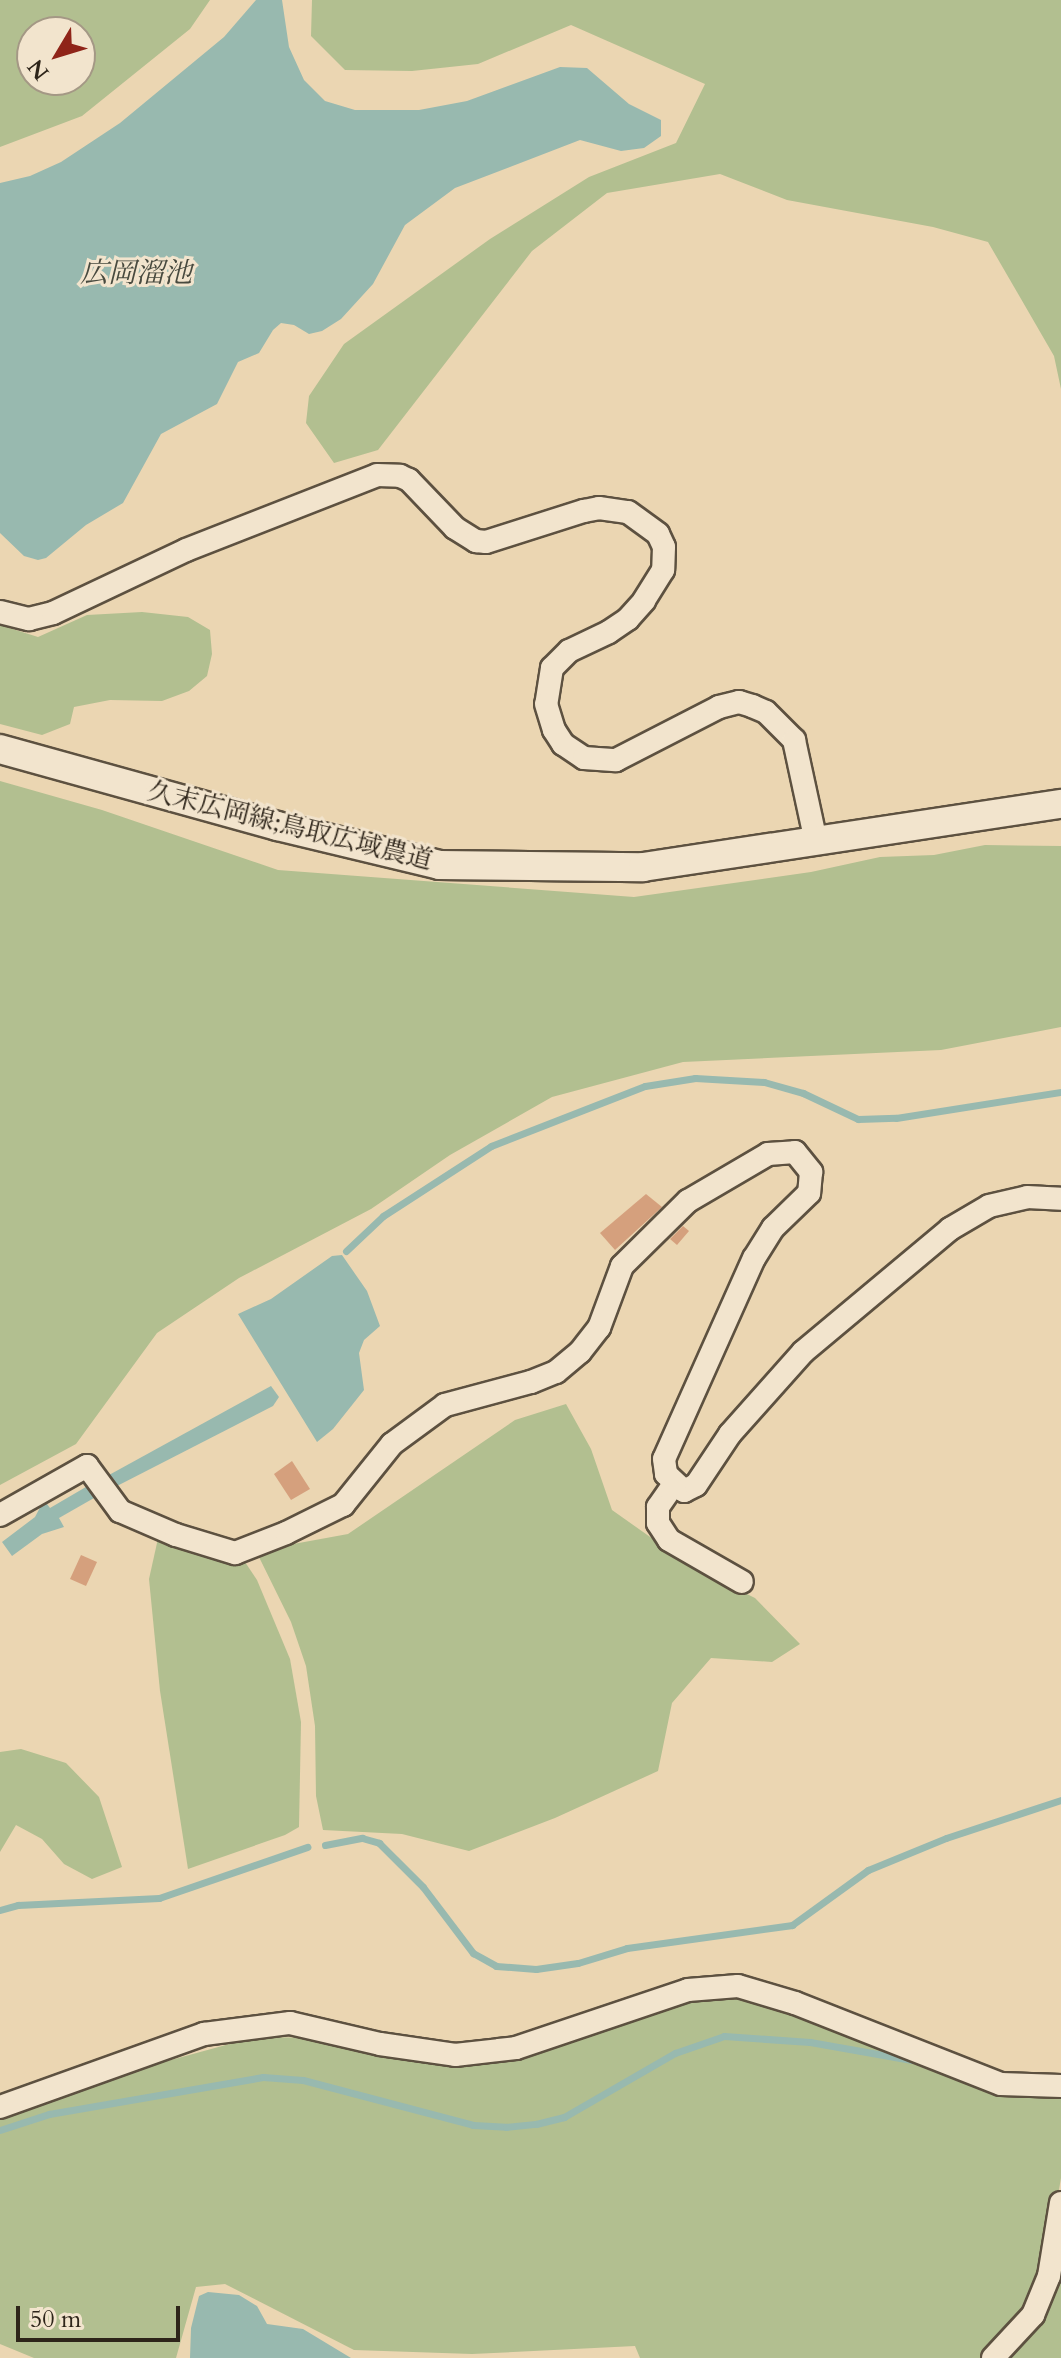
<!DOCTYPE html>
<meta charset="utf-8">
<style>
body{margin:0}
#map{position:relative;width:1061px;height:2358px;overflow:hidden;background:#ebd6b2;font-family:Cardo,"Noto Serif JP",serif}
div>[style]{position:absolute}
.green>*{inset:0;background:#b2bf90}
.water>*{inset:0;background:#98b9af}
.stream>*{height:7px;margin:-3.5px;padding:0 3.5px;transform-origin:3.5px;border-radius:3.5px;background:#98b9af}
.building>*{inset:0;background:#d5a07d}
.roads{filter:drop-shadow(2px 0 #5d5140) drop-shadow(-2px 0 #5d5140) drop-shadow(0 2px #5d5140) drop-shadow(0 -2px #5d5140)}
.minor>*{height:22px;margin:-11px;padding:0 11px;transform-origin:11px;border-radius:11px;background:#f2e4cd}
.tertiary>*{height:28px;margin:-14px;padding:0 14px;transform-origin:14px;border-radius:14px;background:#f2e4cd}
span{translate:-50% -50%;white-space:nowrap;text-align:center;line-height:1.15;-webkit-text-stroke:6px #f2e4cd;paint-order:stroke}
.street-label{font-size:26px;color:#2e251a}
.water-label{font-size:28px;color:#484a3f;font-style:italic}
.north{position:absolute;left:16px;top:16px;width:80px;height:80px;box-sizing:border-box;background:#f2e4cd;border:2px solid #a49885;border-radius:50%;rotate:232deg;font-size:22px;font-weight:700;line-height:32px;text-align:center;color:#2e251a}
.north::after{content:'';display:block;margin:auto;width:28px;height:36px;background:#8f2418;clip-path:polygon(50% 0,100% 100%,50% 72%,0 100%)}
.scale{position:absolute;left:16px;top:2306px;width:164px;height:36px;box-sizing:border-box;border:4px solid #2e251a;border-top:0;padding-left:10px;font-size:24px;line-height:28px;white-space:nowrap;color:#2e251a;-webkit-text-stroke:6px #f2e4cd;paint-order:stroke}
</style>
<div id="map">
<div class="green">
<div style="clip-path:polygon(evenodd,0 0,210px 0,190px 29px,82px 116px,0 147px,0 0,32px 32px,80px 32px,80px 80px,32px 80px,32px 32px)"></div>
<div style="clip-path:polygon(312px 0,1061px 0,1061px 389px,1054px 356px,988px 242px,933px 227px,787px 200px,720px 174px,607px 193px,532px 251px,378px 450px,334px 463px,306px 423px,309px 396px,344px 344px,490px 239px,589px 177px,676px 143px,705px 84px,571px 25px,478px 64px,412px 71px,345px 70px,311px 36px)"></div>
<div style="clip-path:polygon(142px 612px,188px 617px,210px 630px,212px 654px,207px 676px,189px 691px,162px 701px,110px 700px,74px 707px,70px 724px,42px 735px,0 724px,0 625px,38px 637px,87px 615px)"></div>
<div style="clip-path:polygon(0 781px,102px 810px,278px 870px,634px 897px,811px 872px,880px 857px,934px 855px,985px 845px,1061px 846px,1061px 1027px,941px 1050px,683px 1062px,552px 1097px,450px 1155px,371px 1209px,239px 1278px,157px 1333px,76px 1444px,0 1485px)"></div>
<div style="clip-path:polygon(566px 1404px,591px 1449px,612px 1510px,694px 1568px,755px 1598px,800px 1644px,772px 1662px,711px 1658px,672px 1703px,658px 1771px,555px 1818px,469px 1851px,402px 1834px,323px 1830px,316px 1796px,315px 1726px,306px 1666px,291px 1622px,258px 1555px,266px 1549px,348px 1534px,515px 1420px)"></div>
<div style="clip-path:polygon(159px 1534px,245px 1562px,257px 1580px,290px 1659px,301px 1722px,299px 1827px,285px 1835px,188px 1869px,160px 1691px,149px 1579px)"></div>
<div style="clip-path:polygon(21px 1749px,66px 1763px,99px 1797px,122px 1867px,92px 1879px,64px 1864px,42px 1839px,16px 1825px,0 1852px,0 1752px)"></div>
<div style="clip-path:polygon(746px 1997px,1061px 2093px,1061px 2178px,1046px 2266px,1028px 2307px,983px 2358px,640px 2358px,635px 2346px,472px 2354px,354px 2350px,225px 2284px,196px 2287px,176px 2358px,34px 2358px,0 2344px,0 2117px,160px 2063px,255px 2037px,329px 2038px,445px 2063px,474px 2065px,518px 2058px,687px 1999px)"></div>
<div style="clip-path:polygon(1061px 2250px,1061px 2358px,1003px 2358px)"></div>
</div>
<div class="water">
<div style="clip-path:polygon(256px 0,282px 0,289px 47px,304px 80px,325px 101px,355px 110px,419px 110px,467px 101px,560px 67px,587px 68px,629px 104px,661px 120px,661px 136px,644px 148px,621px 151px,580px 140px,455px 188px,405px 225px,373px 284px,341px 319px,322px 331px,309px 334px,294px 325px,281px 323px,273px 330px,259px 353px,238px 362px,217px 404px,161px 434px,123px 503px,86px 525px,46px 558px,38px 560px,24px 556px,0 533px,0 183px,30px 176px,61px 162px,120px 123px,224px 37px)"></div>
<div style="clip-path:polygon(342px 1255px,367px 1291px,380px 1326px,364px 1340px,359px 1353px,364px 1390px,333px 1429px,317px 1442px,238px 1314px,271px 1299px,332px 1256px)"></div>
<div style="clip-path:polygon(271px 1386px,279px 1397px,273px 1406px,117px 1486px,109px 1475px)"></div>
<div style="clip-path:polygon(91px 1484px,101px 1494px,59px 1518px,64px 1527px,42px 1534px,12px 1556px,2px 1542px,35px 1517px,44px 1500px,50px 1508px)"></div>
<div style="clip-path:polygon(208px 2292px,239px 2295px,257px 2306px,267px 2324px,303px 2329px,351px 2358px,190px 2358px,191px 2328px,199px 2296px)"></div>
</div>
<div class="stream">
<div style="left:346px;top:1251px;width:51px;rotate:-43.4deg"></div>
<div style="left:383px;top:1216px;width:129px;rotate:-32.9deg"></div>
<div style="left:491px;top:1146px;width:165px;rotate:-21.3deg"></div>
<div style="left:645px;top:1086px;width:51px;rotate:-9.1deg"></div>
<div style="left:695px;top:1078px;width:69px;rotate:3.3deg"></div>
<div style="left:764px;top:1082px;width:41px;rotate:15.8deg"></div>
<div style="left:803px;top:1093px;width:61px;rotate:25.3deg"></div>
<div style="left:858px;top:1119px;width:38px;rotate:-2deg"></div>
<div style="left:896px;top:1118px;width:167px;rotate:-9deg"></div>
<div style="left:325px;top:1845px;width:38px;rotate:-11deg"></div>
<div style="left:362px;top:1838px;width:18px;rotate:16deg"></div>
<div style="left:379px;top:1843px;width:62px;rotate:45deg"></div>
<div style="left:423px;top:1887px;width:83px;rotate:52.9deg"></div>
<div style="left:473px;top:1953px;width:26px;rotate:29deg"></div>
<div style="left:496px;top:1966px;width:40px;rotate:4.3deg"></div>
<div style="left:536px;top:1969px;width:42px;rotate:-8.1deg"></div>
<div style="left:578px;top:1963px;width:51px;rotate:-17deg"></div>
<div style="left:627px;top:1948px;width:167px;rotate:-7.9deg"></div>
<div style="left:792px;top:1925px;width:94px;rotate:-35.9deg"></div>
<div style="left:868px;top:1870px;width:84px;rotate:-22.3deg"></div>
<div style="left:946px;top:1838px;width:121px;rotate:-18.3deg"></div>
<div style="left:0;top:1910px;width:19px;rotate:-16deg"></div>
<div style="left:18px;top:1905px;width:141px;rotate:-2.8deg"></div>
<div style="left:159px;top:1898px;width:157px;rotate:-19deg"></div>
<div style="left:0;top:2130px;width:52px;rotate:-18.1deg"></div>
<div style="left:49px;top:2114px;width:217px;rotate:-9.8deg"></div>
<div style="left:263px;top:2077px;width:40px;rotate:4.3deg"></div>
<div style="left:303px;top:2080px;width:176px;rotate:14.8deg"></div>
<div style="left:473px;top:2125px;width:33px;rotate:3deg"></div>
<div style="left:506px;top:2127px;width:30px;rotate:-6deg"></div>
<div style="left:536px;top:2124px;width:29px;rotate:-14deg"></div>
<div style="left:564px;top:2117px;width:128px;rotate:-30deg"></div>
<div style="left:675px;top:2053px;width:52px;rotate:-19.1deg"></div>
<div style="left:724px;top:2036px;width:86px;rotate:4deg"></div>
<div style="left:810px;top:2042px;width:103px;rotate:10.1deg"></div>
</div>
<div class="building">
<div style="clip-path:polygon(646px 1194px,662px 1207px,615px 1250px,600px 1233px)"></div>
<div style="clip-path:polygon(683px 1226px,689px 1231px,677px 1245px,670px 1239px)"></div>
<div style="clip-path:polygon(292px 1461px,310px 1489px,291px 1500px,274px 1474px)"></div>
<div style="clip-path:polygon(81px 1555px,97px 1562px,86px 1586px,70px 1579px)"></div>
</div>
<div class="roads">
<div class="minor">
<div style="left:0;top:612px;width:30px;rotate:14deg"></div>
<div style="left:29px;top:619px;width:25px;rotate:-14deg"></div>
<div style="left:53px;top:613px;width:147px;rotate:-25.3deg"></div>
<div style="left:186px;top:550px;width:205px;rotate:-21.4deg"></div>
<div style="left:377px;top:475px;width:23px;rotate:2deg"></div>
<div style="left:400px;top:476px;width:10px;rotate:24deg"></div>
<div style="left:409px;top:480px;width:66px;rotate:46.2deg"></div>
<div style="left:455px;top:528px;width:25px;rotate:32deg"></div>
<div style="left:476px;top:541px;width:10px;rotate:6deg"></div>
<div style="left:486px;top:542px;width:103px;rotate:-17.6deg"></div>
<div style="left:584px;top:511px;width:15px;rotate:-11deg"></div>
<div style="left:599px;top:508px;width:29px;rotate:8deg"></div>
<div style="left:628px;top:512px;width:37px;rotate:36deg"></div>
<div style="left:658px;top:534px;width:14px;rotate:65deg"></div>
<div style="left:664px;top:547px;width:23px;rotate:92deg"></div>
<div style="left:663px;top:570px;width:36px;rotate:122deg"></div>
<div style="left:644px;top:601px;width:24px;rotate:132deg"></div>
<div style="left:628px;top:619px;width:23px;rotate:146deg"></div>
<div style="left:609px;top:632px;width:44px;rotate:154.6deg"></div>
<div style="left:569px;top:651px;width:24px;rotate:135deg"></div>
<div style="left:552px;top:668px;width:36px;rotate:99deg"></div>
<div style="left:546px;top:704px;width:27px;rotate:73deg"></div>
<div style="left:554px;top:730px;width:17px;rotate:57deg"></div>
<div style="left:563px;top:744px;width:25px;rotate:34deg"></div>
<div style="left:584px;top:758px;width:32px;rotate:4deg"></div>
<div style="left:616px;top:760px;width:116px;rotate:-27.2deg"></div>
<div style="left:719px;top:707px;width:21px;rotate:-14deg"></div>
<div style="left:739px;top:702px;width:14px;rotate:17deg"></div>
<div style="left:752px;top:706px;width:15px;rotate:23deg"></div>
<div style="left:766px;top:712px;width:40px;rotate:45deg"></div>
<div style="left:794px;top:740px;width:104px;rotate:77.8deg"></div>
<div style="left:674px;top:1484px;width:28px;rotate:125deg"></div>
<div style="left:658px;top:1507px;width:16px;rotate:90deg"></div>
<div style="left:658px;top:1523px;width:20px;rotate:57deg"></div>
<div style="left:669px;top:1540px;width:84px;rotate:29.9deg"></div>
<div style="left:0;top:1515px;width:100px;rotate:-29.4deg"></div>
<div style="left:87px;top:1466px;width:56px;rotate:53.7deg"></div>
<div style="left:120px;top:1511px;width:61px;rotate:23.2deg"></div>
<div style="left:176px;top:1535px;width:62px;rotate:17deg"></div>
<div style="left:235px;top:1553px;width:55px;rotate:-21.4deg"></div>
<div style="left:286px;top:1533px;width:64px;rotate:-26.2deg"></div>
<div style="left:343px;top:1505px;width:78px;rotate:-51.2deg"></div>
<div style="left:392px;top:1444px;width:66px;rotate:-36.3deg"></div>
<div style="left:445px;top:1405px;width:89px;rotate:-15deg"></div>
<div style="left:531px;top:1382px;width:27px;rotate:-22deg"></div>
<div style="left:556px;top:1372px;width:31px;rotate:-40deg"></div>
<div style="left:580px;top:1352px;width:31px;rotate:-52deg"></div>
<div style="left:599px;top:1328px;width:66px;rotate:-69.6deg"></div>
<div style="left:622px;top:1266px;width:93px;rotate:-44.6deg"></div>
<div style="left:688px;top:1201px;width:93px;rotate:-30.4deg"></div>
<div style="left:768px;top:1154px;width:27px;rotate:-4deg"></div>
<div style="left:795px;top:1152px;width:26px;rotate:51deg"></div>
<div style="left:811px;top:1172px;width:21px;rotate:95deg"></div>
<div style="left:809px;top:1193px;width:50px;rotate:135.8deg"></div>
<div style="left:773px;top:1228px;width:36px;rotate:122deg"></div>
<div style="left:754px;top:1258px;width:220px;rotate:114.1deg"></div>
<div style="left:664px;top:1459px;width:15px;rotate:82deg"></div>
<div style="left:666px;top:1474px;width:25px;rotate:43deg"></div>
<div style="left:684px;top:1491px;width:13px;rotate:-27deg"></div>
<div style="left:696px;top:1485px;width:61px;rotate:-56.3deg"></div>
<div style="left:730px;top:1434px;width:110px;rotate:-48.3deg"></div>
<div style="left:803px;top:1352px;width:192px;rotate:-39.9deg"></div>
<div style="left:950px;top:1229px;width:45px;rotate:-30.5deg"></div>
<div style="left:989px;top:1206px;width:39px;rotate:-13deg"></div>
<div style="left:1027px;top:1197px;width:34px;rotate:3deg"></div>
<div style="left:0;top:2107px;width:217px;rotate:-19.7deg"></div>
<div style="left:204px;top:2034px;width:87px;rotate:-7.3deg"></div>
<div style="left:290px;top:2023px;width:92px;rotate:13.1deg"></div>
<div style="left:380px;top:2044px;width:76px;rotate:8.3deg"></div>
<div style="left:455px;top:2055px;width:61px;rotate:-6.5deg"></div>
<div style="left:516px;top:2048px;width:182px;rotate:-18.6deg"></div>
<div style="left:688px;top:1990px;width:50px;rotate:-4.6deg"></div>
<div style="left:738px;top:1986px;width:59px;rotate:16.6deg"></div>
<div style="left:795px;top:2003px;width:221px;rotate:21.5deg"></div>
<div style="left:1001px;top:2084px;width:60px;rotate:1.9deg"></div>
<div style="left:993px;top:2358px;width:59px;rotate:-47.1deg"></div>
<div style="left:1033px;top:2315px;width:42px;rotate:-67.7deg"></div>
<div style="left:1049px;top:2276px;width:74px;rotate:-80.7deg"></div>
</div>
<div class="tertiary">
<div style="left:0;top:749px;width:288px;rotate:15.5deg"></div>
<div style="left:277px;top:826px;width:167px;rotate:13.5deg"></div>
<div style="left:439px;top:865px;width:204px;rotate:0.6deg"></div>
<div style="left:643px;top:867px;width:423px;rotate:-8.6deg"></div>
</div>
</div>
<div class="street-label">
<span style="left:290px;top:826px;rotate:14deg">久末広岡線;鳥取広域農道</span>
</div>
<div class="water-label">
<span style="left:136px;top:273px">広岡溜池</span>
</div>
<div class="north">N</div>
<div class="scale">50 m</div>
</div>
